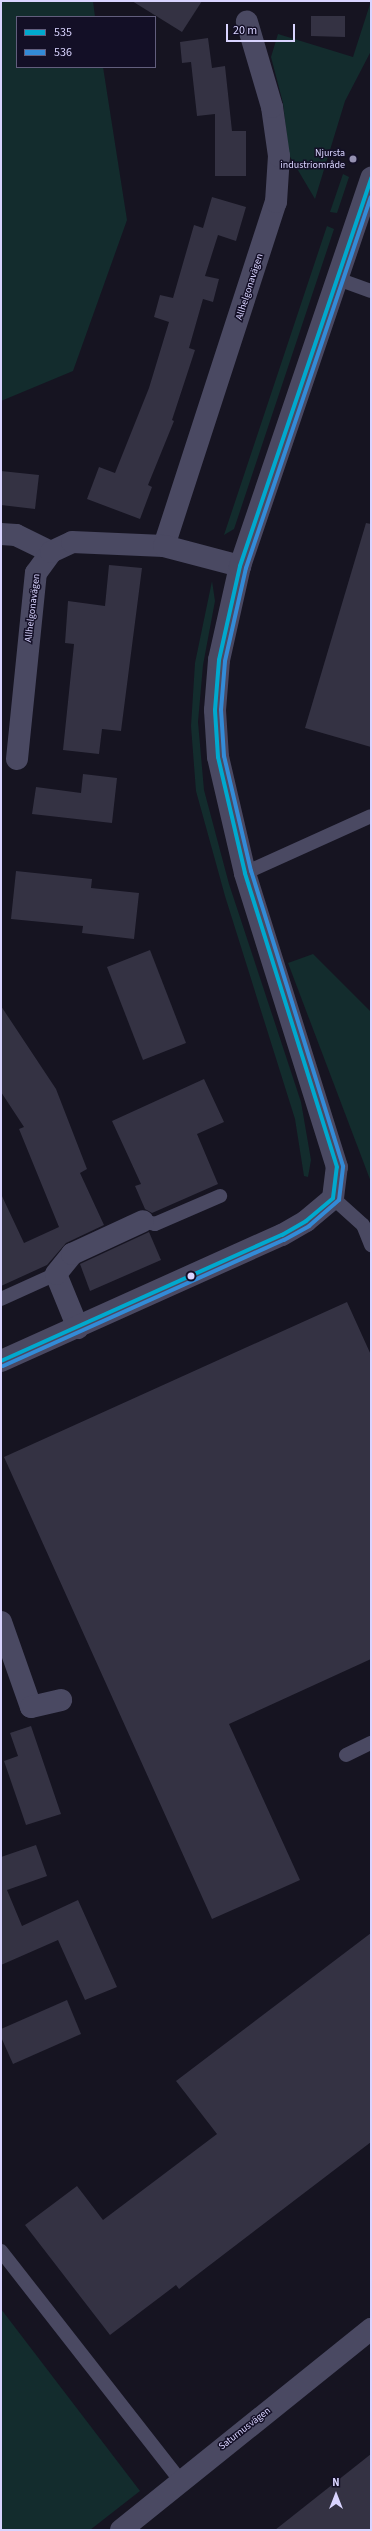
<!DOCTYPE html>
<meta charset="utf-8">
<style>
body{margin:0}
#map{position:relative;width:372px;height:2531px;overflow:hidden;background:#161421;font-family:"Source Sans 3",sans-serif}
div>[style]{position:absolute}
.green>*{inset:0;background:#132c2d}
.building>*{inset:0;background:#343243}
.lane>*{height:14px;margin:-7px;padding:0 7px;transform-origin:7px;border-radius:7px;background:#4a4962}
.street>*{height:22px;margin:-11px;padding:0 11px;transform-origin:11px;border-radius:11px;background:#4a4962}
.bus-1>*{height:4px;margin:-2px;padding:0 2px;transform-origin:2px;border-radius:2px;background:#00a9ce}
.bus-2>*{height:4px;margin:-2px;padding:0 2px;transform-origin:2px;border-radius:2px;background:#338bd7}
.dots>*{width:11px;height:11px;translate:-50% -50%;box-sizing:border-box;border:2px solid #130f26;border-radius:50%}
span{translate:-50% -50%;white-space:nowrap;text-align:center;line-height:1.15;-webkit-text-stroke:3px #130f26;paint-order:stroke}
.poi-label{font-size:10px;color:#d9d4ff}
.right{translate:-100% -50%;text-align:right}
.street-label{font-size:10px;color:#d9d4ff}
.frame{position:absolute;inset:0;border:2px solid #d9d4ff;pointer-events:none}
.legend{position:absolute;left:16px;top:16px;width:140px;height:52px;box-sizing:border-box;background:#130f26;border:1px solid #625e7d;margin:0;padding:5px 7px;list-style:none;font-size:12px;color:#d9d4ff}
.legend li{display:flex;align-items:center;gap:8px;height:20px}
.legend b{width:20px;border:1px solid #625e7d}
.north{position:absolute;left:316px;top:2475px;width:40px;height:40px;-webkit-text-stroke:3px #130f26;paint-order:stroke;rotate:0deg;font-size:11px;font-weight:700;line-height:16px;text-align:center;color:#d9d4ff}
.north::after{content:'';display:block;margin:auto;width:14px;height:18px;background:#d9d4ff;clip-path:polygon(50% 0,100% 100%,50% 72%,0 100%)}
.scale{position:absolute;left:226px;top:24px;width:69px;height:18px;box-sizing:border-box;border:2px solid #d9d4ff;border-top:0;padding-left:5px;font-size:12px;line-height:14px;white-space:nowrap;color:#d9d4ff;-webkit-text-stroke:3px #130f26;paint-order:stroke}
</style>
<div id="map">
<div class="green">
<div style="clip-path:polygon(1px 1px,93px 1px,95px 17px,17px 17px,17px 67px,103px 67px,127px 220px,73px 371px,1px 401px)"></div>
<div style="clip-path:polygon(371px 1px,371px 51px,345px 101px,315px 199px,289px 155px,283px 103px,271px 57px,278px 34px,353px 57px)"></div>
<div style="clip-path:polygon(343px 174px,349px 177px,337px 213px,330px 212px)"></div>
<div style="clip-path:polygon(327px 226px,334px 229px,234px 529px,224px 535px)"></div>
<div style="clip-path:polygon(212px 581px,215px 601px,203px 665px,198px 722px,204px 790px,229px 884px,301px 1102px,311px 1160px,308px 1177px,304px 1176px,295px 1119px,225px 896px,196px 791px,191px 726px,195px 663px)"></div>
<div style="clip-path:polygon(313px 954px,371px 1012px,371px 1182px,288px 963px)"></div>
<div style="clip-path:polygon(1px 2309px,140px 2491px,90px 2530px,1px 2530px)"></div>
</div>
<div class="building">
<div style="clip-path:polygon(132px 1px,202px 1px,182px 32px)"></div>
<div style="clip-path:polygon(311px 16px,345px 16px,345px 37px,311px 36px)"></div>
<div style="clip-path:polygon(208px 38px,212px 68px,225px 66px,232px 131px,246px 131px,246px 176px,215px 176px,215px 114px,197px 116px,191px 62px,182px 63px,180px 42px)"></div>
<div style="clip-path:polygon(212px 197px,246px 207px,236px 241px,218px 235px,205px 276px,219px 279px,213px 302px,203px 299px,189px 348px,195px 350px,172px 420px,174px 421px,148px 485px,152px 487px,140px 519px,87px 499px,99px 467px,115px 473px,149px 388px,169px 322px,154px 317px,160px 295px,173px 298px,194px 225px,203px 228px)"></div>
<div style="clip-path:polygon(1px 471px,39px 475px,35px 509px,1px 505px)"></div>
<div style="clip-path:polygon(366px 523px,371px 524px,371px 747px,305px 728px)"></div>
<div style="clip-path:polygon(109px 565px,142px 568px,121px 731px,102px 729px,99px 754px,63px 750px,74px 644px,65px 643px,68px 601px,105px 606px)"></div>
<div style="clip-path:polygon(83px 774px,117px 778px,112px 823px,32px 814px,36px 787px,81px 793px)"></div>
<div style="clip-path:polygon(16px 871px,92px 879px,91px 888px,139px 893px,134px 939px,82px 933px,83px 926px,11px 919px)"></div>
<div style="clip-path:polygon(150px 950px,186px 1043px,143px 1060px,107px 967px)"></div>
<div style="clip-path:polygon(1px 1006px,56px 1089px,87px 1169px,80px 1173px,104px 1225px,66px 1243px,47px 1265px,1px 1286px,1px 1194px,24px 1243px,59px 1227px,19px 1129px,24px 1127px,1px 1092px)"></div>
<div style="clip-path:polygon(204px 1079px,224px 1122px,197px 1134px,218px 1184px,152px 1213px,145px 1209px,135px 1186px,141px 1184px,112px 1121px)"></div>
<div style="clip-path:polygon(149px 1232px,161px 1260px,90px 1291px,80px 1264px)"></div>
<div style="clip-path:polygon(347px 1302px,371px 1355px,371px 1659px,229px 1724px,300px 1880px,212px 1919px,4px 1457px)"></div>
<div style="clip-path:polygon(31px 1726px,61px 1814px,26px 1825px,4px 1761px,18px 1756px,10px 1733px)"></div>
<div style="clip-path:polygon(36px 1845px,47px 1876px,7px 1890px,22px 1926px,78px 1900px,117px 1987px,85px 2000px,58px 1940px,1px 1965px,1px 1857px)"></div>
<div style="clip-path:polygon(371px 1933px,371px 2142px,189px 2281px,179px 2289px,176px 2285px,110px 2335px,25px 2225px,77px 2186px,103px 2220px,217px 2134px,176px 2081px)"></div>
<div style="clip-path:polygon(67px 2000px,81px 2034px,13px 2064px,1px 2037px,1px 2029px)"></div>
<div style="clip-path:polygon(371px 2454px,371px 2530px,275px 2530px)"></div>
</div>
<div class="lane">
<div style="left:335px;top:278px;width:38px;rotate:20deg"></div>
<div style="left:245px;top:873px;width:138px;rotate:-24.3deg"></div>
<div style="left:333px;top:1198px;width:40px;rotate:42deg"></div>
<div style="left:363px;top:1225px;width:22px;rotate:68deg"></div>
<div style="left:143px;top:1221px;width:12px;rotate:14deg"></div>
<div style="left:155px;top:1224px;width:71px;rotate:-23.3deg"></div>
<div style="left:1px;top:1299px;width:60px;rotate:-24.4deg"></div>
<div style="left:346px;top:1755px;width:28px;rotate:-26deg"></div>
<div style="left:1px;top:2251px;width:291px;rotate:52deg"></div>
</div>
<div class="street">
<div style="left:1px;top:534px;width:15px;rotate:4deg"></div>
<div style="left:16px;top:535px;width:39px;rotate:26deg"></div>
<div style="left:164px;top:546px;width:362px;rotate:-72deg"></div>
<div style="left:276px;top:202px;width:46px;rotate:-86.3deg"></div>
<div style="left:279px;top:156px;width:49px;rotate:-98.1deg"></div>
<div style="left:272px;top:107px;width:89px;rotate:-106.4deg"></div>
<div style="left:17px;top:759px;width:187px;rotate:-84.2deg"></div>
<div style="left:36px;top:573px;width:26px;rotate:-54deg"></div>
<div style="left:51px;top:552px;width:23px;rotate:-25deg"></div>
<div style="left:72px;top:542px;width:92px;rotate:2.5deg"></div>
<div style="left:164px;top:546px;width:79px;rotate:14.7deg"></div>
<div style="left:78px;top:1328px;width:58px;rotate:-112.2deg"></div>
<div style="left:56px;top:1274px;width:26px;rotate:-51deg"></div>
<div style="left:72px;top:1254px;width:78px;rotate:-24.9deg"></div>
<div style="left:1px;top:1361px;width:308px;rotate:-24.2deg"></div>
<div style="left:282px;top:1235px;width:28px;rotate:-30deg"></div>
<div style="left:306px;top:1221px;width:35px;rotate:-40deg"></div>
<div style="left:333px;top:1198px;width:31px;rotate:-83deg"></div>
<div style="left:337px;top:1167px;width:308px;rotate:-107.4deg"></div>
<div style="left:245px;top:873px;width:119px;rotate:-103.1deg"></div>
<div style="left:218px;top:757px;width:47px;rotate:-93.7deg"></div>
<div style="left:215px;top:710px;width:50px;rotate:-85.4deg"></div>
<div style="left:219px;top:660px;width:96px;rotate:-77.4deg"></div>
<div style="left:240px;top:566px;width:410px;rotate:-71.3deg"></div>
<div style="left:1px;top:1622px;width:90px;rotate:70.6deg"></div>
<div style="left:31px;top:1707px;width:31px;rotate:-13deg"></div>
<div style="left:121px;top:2530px;width:321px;rotate:-38.8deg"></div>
</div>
<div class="bus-1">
<div style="left:1px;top:1361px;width:308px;rotate:-24.2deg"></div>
<div style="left:282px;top:1235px;width:28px;rotate:-30deg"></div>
<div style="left:306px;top:1221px;width:35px;rotate:-40deg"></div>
<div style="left:333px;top:1198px;width:31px;rotate:-83deg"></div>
<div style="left:337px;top:1167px;width:308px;rotate:-107.4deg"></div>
<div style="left:245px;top:873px;width:119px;rotate:-103.1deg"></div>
<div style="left:218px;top:757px;width:47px;rotate:-93.7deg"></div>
<div style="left:215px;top:710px;width:50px;rotate:-85.4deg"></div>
<div style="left:219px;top:660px;width:96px;rotate:-77.4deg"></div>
<div style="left:240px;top:566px;width:410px;rotate:-71.3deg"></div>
</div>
<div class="bus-2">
<div style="left:3px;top:1366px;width:308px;rotate:-24.2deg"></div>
<div style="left:284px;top:1240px;width:29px;rotate:-29deg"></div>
<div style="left:309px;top:1226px;width:40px;rotate:-41deg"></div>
<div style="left:339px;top:1200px;width:34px;rotate:-83deg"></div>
<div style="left:343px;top:1166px;width:309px;rotate:-107.3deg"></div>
<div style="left:251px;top:871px;width:118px;rotate:-103.2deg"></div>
<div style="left:224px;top:756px;width:46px;rotate:-93.7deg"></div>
<div style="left:221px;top:710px;width:49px;rotate:-85.3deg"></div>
<div style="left:225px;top:661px;width:95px;rotate:-77.3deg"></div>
<div style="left:246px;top:568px;width:391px;rotate:-71.4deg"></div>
</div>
<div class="dots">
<div style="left:353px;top:159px;background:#9591b1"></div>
<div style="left:191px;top:1276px;background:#d9d4ff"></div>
</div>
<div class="poi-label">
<span class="right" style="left:345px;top:159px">Njursta<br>industriområde</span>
</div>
<div class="street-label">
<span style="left:250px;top:287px;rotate:-72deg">Allhelgonavägen</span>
<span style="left:33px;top:608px;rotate:-83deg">Allhelgonavägen</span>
<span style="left:245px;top:2429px;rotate:-38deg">Saturnusvägen</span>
</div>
<div class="frame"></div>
<ul class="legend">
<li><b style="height:5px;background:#00a9ce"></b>535</li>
<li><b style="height:5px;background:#338bd7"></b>536</li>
</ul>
<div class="north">N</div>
<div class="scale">20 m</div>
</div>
